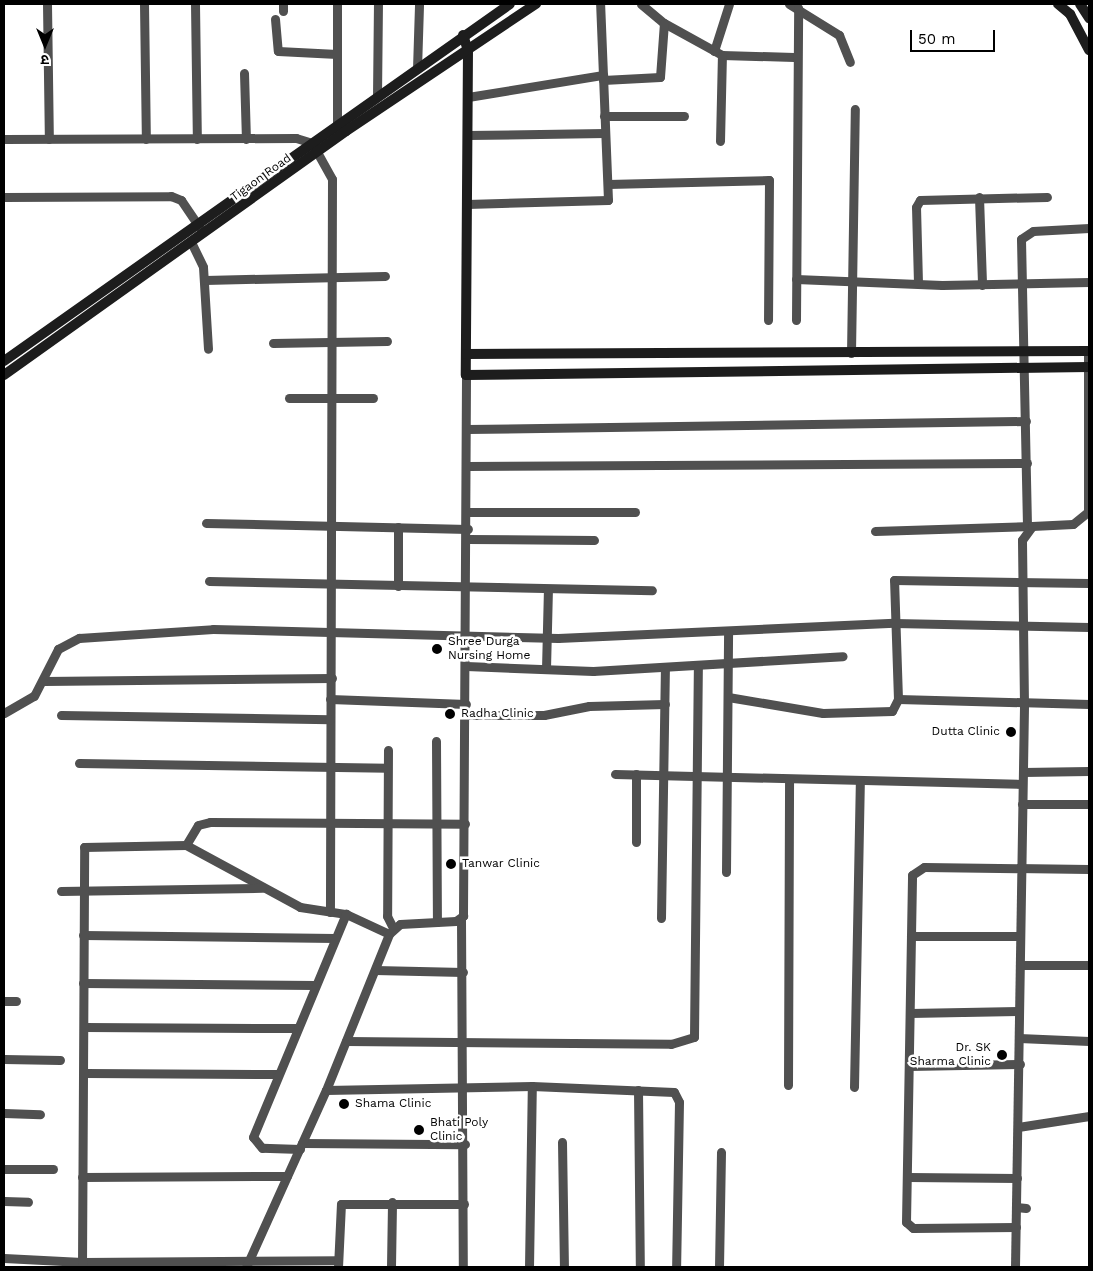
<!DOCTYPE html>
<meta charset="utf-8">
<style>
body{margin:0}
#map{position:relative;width:1093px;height:1271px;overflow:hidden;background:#fff;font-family:"Work Sans","Noto Sans Devanagari",sans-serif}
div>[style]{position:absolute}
.street>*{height:9px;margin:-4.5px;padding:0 4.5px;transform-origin:4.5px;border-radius:4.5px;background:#505050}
.secondary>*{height:10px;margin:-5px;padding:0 5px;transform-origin:5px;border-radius:5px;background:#1d1d1d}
.dots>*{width:14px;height:14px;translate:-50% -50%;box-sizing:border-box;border:2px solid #fff;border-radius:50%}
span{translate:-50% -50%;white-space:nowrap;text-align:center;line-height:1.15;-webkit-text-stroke:5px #fff;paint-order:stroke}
.street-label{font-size:12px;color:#000}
.poi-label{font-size:12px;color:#000}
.left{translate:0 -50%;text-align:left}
.right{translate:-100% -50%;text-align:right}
.frame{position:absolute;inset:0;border:5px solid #000;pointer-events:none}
.north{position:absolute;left:20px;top:20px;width:50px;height:50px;-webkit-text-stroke:4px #fff;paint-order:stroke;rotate:180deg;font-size:14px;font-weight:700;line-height:20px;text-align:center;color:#000}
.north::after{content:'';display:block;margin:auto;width:18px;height:22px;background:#000;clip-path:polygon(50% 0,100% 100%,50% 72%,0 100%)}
.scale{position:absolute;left:910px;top:30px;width:85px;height:22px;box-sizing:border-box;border:2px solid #000;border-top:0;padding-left:6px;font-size:15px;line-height:18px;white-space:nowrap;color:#000;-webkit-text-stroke:4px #fff;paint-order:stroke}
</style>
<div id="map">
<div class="street">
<div style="left:47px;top:4px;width:135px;rotate:89.2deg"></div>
<div style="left:144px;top:4px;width:135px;rotate:89.2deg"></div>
<div style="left:195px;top:4px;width:135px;rotate:89.2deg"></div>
<div style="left:641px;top:4px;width:30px;rotate:40deg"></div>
<div style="left:664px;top:23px;width:66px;rotate:28.9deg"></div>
<div style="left:722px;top:55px;width:72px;rotate:1.6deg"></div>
<div style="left:789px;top:4px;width:59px;rotate:31.8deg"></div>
<div style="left:839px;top:35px;width:29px;rotate:68deg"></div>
<div style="left:283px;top:11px;width:7px;rotate:-90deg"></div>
<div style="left:275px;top:19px;width:32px;rotate:85deg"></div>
<div style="left:278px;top:51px;width:59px;rotate:2.9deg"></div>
<div style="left:714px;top:51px;width:49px;rotate:-72.3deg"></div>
<div style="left:417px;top:69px;width:65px;rotate:-88.2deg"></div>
<div style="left:244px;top:73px;width:66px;rotate:88.3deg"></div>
<div style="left:603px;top:80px;width:57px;rotate:-3deg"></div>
<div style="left:660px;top:77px;width:54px;rotate:-85.8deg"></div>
<div style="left:377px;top:97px;width:93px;rotate:-89.4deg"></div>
<div style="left:468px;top:97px;width:137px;rotate:-9.3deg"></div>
<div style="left:604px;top:116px;width:80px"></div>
<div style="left:337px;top:125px;width:121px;rotate:-90deg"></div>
<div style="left:467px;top:135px;width:138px;rotate:-0.8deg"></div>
<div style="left:4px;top:139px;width:292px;rotate:-0.2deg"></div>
<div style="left:296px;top:138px;width:17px;rotate:17deg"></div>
<div style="left:312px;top:143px;width:41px;rotate:60.9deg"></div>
<div style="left:332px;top:179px;width:733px;rotate:90.16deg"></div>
<div style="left:720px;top:141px;width:86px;rotate:-88.7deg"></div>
<div style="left:608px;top:184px;width:161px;rotate:-1.4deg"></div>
<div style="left:769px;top:180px;width:140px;rotate:90.4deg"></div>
<div style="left:4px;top:197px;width:167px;rotate:-0.3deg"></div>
<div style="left:171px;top:196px;width:11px;rotate:22deg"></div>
<div style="left:181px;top:200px;width:36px;rotate:56deg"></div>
<div style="left:979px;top:197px;width:88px;rotate:88deg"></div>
<div style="left:467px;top:204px;width:141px;rotate:-1.6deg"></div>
<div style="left:608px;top:200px;width:196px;rotate:-92.3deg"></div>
<div style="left:192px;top:244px;width:25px;rotate:64deg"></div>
<div style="left:203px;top:267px;width:82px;rotate:86.5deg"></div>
<div style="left:796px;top:279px;width:146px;rotate:2.4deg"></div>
<div style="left:942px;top:285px;width:147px;rotate:-1.2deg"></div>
<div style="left:205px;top:280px;width:180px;rotate:-1.3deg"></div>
<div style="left:918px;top:283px;width:76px;rotate:-91.5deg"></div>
<div style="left:916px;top:207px;width:8px;rotate:-60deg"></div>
<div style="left:920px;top:200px;width:127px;rotate:-1.4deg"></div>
<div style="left:796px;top:320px;width:312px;rotate:-89.6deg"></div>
<div style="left:273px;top:343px;width:114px;rotate:-1deg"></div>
<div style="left:851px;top:353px;width:244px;rotate:-89.1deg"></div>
<div style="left:289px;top:398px;width:84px"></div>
<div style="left:467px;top:429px;width:559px;rotate:-0.82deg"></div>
<div style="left:467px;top:466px;width:560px;rotate:-0.31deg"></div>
<div style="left:468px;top:512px;width:167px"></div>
<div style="left:206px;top:523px;width:262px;rotate:1.3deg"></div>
<div style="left:1027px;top:526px;width:287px;rotate:-91.2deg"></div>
<div style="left:1021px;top:239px;width:14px;rotate:-34deg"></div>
<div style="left:1033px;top:231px;width:56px;rotate:-3.1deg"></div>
<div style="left:398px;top:527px;width:59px;rotate:90deg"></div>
<div style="left:875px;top:531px;width:157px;rotate:-1.8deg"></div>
<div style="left:467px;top:539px;width:127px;rotate:0.5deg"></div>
<div style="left:209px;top:581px;width:443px;rotate:1.2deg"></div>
<div style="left:466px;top:666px;width:127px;rotate:2.3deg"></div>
<div style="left:593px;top:671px;width:250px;rotate:-3.4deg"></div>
<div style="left:546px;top:669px;width:80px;rotate:-88.6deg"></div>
<div style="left:44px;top:681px;width:288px;rotate:-0.6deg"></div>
<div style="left:728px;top:697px;width:96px;rotate:9.6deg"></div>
<div style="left:823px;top:713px;width:69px;rotate:-1.7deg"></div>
<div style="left:892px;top:711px;width:13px;rotate:-63deg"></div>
<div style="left:898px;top:699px;width:119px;rotate:-91.9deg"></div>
<div style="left:894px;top:580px;width:195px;rotate:0.9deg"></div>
<div style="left:330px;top:699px;width:136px;rotate:2.1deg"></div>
<div style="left:898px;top:699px;width:191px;rotate:1.5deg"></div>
<div style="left:4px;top:713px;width:34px;rotate:-30deg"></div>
<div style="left:34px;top:696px;width:53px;rotate:-62.9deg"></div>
<div style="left:58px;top:649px;width:24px;rotate:-28deg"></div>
<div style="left:79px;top:638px;width:134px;rotate:-3.8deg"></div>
<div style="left:213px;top:629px;width:345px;rotate:1.5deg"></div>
<div style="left:558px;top:638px;width:336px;rotate:-2.6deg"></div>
<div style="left:894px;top:623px;width:195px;rotate:1.2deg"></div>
<div style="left:61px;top:715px;width:269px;rotate:0.9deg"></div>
<div style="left:466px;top:715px;width:78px"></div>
<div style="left:544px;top:715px;width:46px;rotate:-11.3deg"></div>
<div style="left:589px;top:706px;width:76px;rotate:-1.5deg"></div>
<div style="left:436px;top:741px;width:181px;rotate:89.7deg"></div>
<div style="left:388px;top:750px;width:166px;rotate:90.3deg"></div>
<div style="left:387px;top:916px;width:13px;rotate:63deg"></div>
<div style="left:79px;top:763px;width:308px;rotate:0.9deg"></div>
<div style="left:1023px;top:772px;width:66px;rotate:-0.9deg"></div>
<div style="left:615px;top:774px;width:407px;rotate:1.4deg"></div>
<div style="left:1022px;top:804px;width:67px"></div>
<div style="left:636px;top:842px;width:68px;rotate:-90deg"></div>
<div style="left:186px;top:845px;width:130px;rotate:28.5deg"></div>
<div style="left:300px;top:907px;width:47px;rotate:8.7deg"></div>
<div style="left:346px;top:914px;width:47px;rotate:24.9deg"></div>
<div style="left:726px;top:872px;width:240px;rotate:-89.5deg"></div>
<div style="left:61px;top:891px;width:201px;rotate:-0.9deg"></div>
<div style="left:661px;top:918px;width:250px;rotate:-89.1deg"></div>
<div style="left:461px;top:919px;width:348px;rotate:89.7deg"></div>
<div style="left:83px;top:935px;width:252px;rotate:0.7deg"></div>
<div style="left:911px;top:936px;width:108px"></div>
<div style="left:1020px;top:965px;width:69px"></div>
<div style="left:375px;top:970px;width:88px;rotate:1.3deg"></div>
<div style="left:83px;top:983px;width:232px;rotate:0.5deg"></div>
<div style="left:4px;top:1001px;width:12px"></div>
<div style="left:910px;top:1013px;width:109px;rotate:-1.1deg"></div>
<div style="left:84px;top:1027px;width:212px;rotate:0.3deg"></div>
<div style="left:1019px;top:1038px;width:70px;rotate:2.5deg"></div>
<div style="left:346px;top:1041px;width:325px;rotate:0.5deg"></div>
<div style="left:671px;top:1044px;width:24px;rotate:-17deg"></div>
<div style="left:694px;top:1037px;width:371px;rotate:-89.4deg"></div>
<div style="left:4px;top:1059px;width:56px;rotate:1deg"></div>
<div style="left:909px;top:1066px;width:111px;rotate:-1deg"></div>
<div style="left:85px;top:1073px;width:193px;rotate:0.3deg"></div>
<div style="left:788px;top:1085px;width:306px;rotate:-89.8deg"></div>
<div style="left:854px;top:1087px;width:306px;rotate:-88.9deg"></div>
<div style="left:326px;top:1090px;width:206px;rotate:-1.1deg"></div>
<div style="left:532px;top:1086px;width:142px;rotate:2.4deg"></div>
<div style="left:674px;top:1092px;width:11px;rotate:63deg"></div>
<div style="left:679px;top:1102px;width:165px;rotate:91deg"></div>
<div style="left:638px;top:1090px;width:177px;rotate:89.4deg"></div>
<div style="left:4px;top:1113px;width:36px;rotate:2deg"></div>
<div style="left:1018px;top:1127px;width:72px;rotate:-8.8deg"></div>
<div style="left:562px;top:1142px;width:125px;rotate:89.1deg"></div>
<div style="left:302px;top:1143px;width:163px;rotate:0.4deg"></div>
<div style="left:300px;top:1149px;width:38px;rotate:-178deg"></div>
<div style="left:262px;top:1148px;width:14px;rotate:-129deg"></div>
<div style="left:253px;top:1137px;width:242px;rotate:-67.4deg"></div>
<div style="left:4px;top:1169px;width:49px"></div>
<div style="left:82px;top:1177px;width:205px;rotate:-0.3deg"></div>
<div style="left:908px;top:1177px;width:109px;rotate:0.5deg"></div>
<div style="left:4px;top:1201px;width:24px;rotate:2deg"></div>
<div style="left:1016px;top:1207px;width:10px;rotate:6deg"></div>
<div style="left:1016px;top:1227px;width:103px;rotate:179.4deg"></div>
<div style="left:913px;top:1228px;width:9px;rotate:-139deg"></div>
<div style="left:906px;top:1222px;width:347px;rotate:-89deg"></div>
<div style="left:912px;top:875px;width:14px;rotate:-34deg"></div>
<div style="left:924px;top:867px;width:165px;rotate:0.7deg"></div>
<div style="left:4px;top:1258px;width:78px;rotate:2.9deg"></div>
<div style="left:82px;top:1262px;width:256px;rotate:-0.4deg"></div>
<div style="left:82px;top:1267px;width:420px;rotate:-89.7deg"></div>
<div style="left:84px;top:847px;width:102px;rotate:-1.1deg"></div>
<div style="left:186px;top:845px;width:23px;rotate:-59deg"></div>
<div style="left:198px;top:825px;width:12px;rotate:-14deg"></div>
<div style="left:210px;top:822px;width:255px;rotate:0.4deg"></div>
<div style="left:246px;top:1267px;width:194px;rotate:-65.7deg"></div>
<div style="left:326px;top:1090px;width:168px;rotate:-68deg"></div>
<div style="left:389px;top:934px;width:15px;rotate:-42deg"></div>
<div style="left:400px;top:924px;width:56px;rotate:-3.1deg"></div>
<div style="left:456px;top:921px;width:9px;rotate:-36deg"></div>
<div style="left:463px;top:916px;width:541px;rotate:-89.68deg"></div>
<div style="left:338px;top:1267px;width:63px;rotate:-87.3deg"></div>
<div style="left:341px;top:1204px;width:123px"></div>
<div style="left:391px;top:1267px;width:65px;rotate:-89.1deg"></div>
<div style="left:529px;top:1267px;width:181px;rotate:-89.1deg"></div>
<div style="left:719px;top:1267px;width:115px;rotate:-89deg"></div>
<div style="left:1015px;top:1267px;width:562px;rotate:-89.08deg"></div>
<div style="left:1024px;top:705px;width:165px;rotate:-90.7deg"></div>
<div style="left:1022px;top:540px;width:17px;rotate:-54deg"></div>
<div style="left:1032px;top:526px;width:41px;rotate:-2.8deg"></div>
<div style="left:1073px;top:524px;width:19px;rotate:-39deg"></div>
<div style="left:1088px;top:512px;width:161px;rotate:-90deg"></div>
</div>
<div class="secondary">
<div style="left:1058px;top:4px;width:16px;rotate:40deg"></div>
<div style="left:1070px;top:14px;width:41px;rotate:62.2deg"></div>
<div style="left:1080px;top:4px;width:17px;rotate:57deg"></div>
<div style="left:463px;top:35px;width:16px;rotate:72deg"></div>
<div style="left:468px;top:50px;width:325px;rotate:90.4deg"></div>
<div style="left:466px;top:375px;width:623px;rotate:-0.74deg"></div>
<div style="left:466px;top:354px;width:623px;rotate:-0.28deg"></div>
<div style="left:4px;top:361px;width:619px;rotate:-35.2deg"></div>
<div style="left:4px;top:375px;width:420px;rotate:-35.5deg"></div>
<div style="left:346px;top:131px;width:229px;rotate:-33.8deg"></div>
</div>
<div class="dots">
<div style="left:437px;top:649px;background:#000"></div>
<div style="left:450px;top:714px;background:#000"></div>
<div style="left:1011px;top:732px;background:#000"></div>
<div style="left:451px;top:864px;background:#000"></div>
<div style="left:1002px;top:1055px;background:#000"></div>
<div style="left:344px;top:1104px;background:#000"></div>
<div style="left:419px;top:1130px;background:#000"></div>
</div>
<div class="street-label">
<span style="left:261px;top:178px;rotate:-36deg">Tigaon Road</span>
</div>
<div class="poi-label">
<span class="left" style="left:448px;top:649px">Shree Durga<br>Nursing Home</span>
<span class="left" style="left:461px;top:714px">Radha Clinic</span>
<span class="right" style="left:1000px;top:732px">Dutta Clinic</span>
<span class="left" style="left:462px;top:864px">Tanwar Clinic</span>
<span class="right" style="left:991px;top:1055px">Dr. SK<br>Sharma Clinic</span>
<span class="left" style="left:355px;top:1104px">Shama Clinic</span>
<span class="left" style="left:430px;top:1130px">Bhati Poly<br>Clinic</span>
</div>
<div class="frame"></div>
<div class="north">उ</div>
<div class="scale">50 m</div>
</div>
